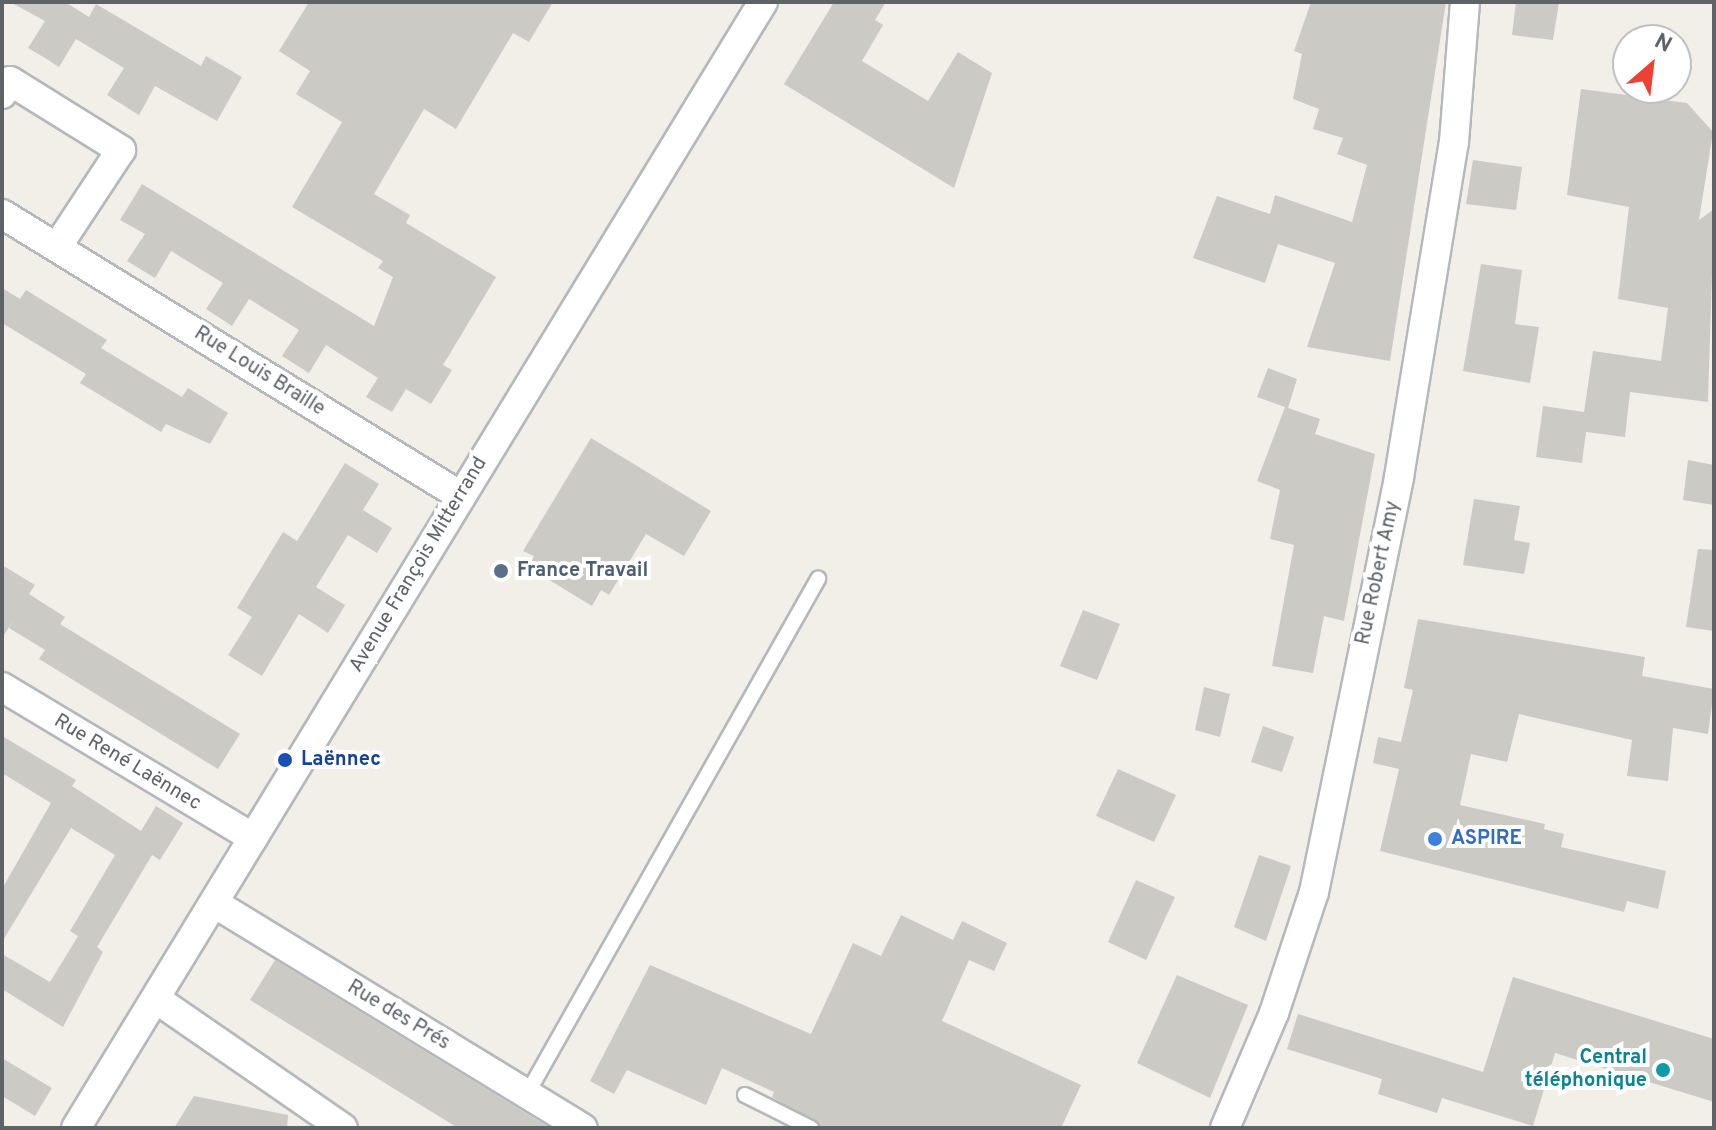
<!DOCTYPE html>
<meta charset="utf-8">
<style>
body{margin:0}
#map{position:relative;width:1716px;height:1130px;overflow:hidden;background:#f1efe8;font-family:Overpass,sans-serif}
div>[style]{position:absolute}
.building>*{inset:0;background:#cccac5}
.roads{filter:drop-shadow(2px 0 #b5b8bc) drop-shadow(-2px 0 #b5b8bc) drop-shadow(0 2px #b5b8bc) drop-shadow(0 -2px #b5b8bc)}
.lane>*{height:14px;margin:-7px;padding:0 7px;transform-origin:7px;border-radius:7px;background:#fff}
.street>*{height:28px;margin:-14px;padding:0 14px;transform-origin:14px;border-radius:14px;background:#fff}
.dots>*{width:22px;height:22px;translate:-50% -50%;box-sizing:border-box;border:4px solid #fff;border-radius:50%}
span{translate:-50% -50%;white-space:nowrap;text-align:center;line-height:1.15;-webkit-text-stroke:8px #fff;paint-order:stroke}
.street-label{font-size:20px;color:#5f6368}
.service-label{font-size:20px;color:#4e5e75;font-weight:700}
.left{translate:0 -50%;text-align:left}
.transit-label{font-size:20px;color:#164399;font-weight:700}
.shop-label{font-size:20px;color:#366cbe;font-weight:700}
.culture-label{font-size:20px;color:#0d838f;font-weight:700}
.right{translate:-100% -50%;text-align:right}
.frame{position:absolute;inset:0;border:4px solid #5f6368;pointer-events:none}
.north{position:absolute;left:1612px;top:24px;width:80px;height:80px;box-sizing:border-box;background:#fff;border:2px solid #bfc1c3;border-radius:50%;rotate:28deg;font-size:22px;font-weight:700;line-height:32px;text-align:center;color:#5f6368}
.north::after{content:'';display:block;margin:auto;width:28px;height:36px;background:#ea4335;clip-path:polygon(50% 0,100% 100%,50% 72%,0 100%)}
</style>
<div id="map">
<div class="building">
<div style="clip-path:polygon(10px 2px,65px 2px,89px 17px,96px 4px,201px 66px,206px 56px,242px 77px,217px 121px,155px 86px,139px 115px,107px 95px,124px 68px,76px 39px,59px 67px,45px 58px,28px 48px,45px 21px)"></div>
<div style="clip-path:polygon(309px 2px,553px 2px,529px 42px,513px 33px,456px 129px,424px 109px,374px 194px,410px 215px,406px 223px,496px 277px,443px 365px,452px 370px,431px 404px,406px 389px,392px 412px,366px 397px,378px 378px,326px 345px,309px 373px,282px 356px,299px 330px,249px 299px,232px 326px,206px 309px,223px 283px,171px 251px,155px 278px,127px 261px,145px 234px,120px 220px,142px 184px,374px 326px,393px 277px,378px 268px,383px 261px,292px 207px,342px 122px,296px 94px,310px 71px,279px 51px)"></div>
<div style="clip-path:polygon(834px 2px,886px 2px,875px 20px,883px 25px,862px 61px,928px 101px,958px 52px,992px 73px,954px 188px,784px 84px)"></div>
<div style="clip-path:polygon(1311px 2px,1446px 2px,1390px 361px,1307px 347px,1335px 263px,1278px 244px,1265px 283px,1193px 258px,1217px 196px,1270px 214px,1275px 195px,1352px 222px,1367px 165px,1337px 154px,1343px 138px,1313px 129px,1319px 109px,1293px 99px,1302px 54px,1294px 51px)"></div>
<div style="clip-path:polygon(1516px 2px,1559px 2px,1553px 40px,1512px 35px)"></div>
<div style="clip-path:polygon(1581px 89px,1687px 103px,1713px 132px,1699px 220px,1714px 209px,1708px 402px,1630px 392px,1625px 437px,1586px 432px,1582px 463px,1536px 457px,1543px 406px,1584px 412px,1593px 351px,1661px 361px,1668px 308px,1618px 299px,1629px 207px,1567px 195px)"></div>
<div style="clip-path:polygon(1473px 160px,1522px 167px,1516px 210px,1466px 204px)"></div>
<div style="clip-path:polygon(1481px 264px,1522px 270px,1515px 324px,1539px 327px,1530px 383px,1463px 371px)"></div>
<div style="clip-path:polygon(2px 288px,20px 299px,26px 290px,107px 340px,101px 348px,182px 397px,188px 388px,228px 413px,210px 444px,166px 424px,161px 432px,80px 383px,86px 374px,2px 323px)"></div>
<div style="clip-path:polygon(1268px 368px,1297px 379px,1288px 408px,1320px 419px,1315px 434px,1375px 454px,1344px 621px,1324px 616px,1313px 673px,1272px 666px,1294px 545px,1270px 539px,1280px 490px,1257px 481px,1285px 407px,1257px 397px)"></div>
<div style="clip-path:polygon(591px 438px,711px 511px,684px 556px,646px 534px,609px 595px,601px 590px,592px 606px,528px 567px,534px 556px,523px 551px)"></div>
<div style="clip-path:polygon(1688px 460px,1714px 465px,1714px 505px,1683px 500px)"></div>
<div style="clip-path:polygon(345px 463px,379px 484px,363px 510px,392px 528px,377px 553px,348px 535px,316px 587px,345px 605px,338px 617px,328px 633px,299px 614px,262px 676px,228px 655px,252px 617px,237px 608px,283px 532px,297px 541px)"></div>
<div style="clip-path:polygon(1474px 499px,1520px 506px,1514px 540px,1530px 543px,1524px 574px,1463px 565px)"></div>
<div style="clip-path:polygon(1698px 549px,1714px 550px,1714px 631px,1686px 627px)"></div>
<div style="clip-path:polygon(2px 565px,35px 585px,29px 594px,65px 617px,60px 624px,240px 734px,218px 769px,39px 659px,45px 650px,9px 628px,15px 618px,2px 638px)"></div>
<div style="clip-path:polygon(1083px 610px,1120px 624px,1097px 680px,1060px 666px)"></div>
<div style="clip-path:polygon(1418px 619px,1645px 657px,1642px 676px,1714px 689px,1708px 734px,1673px 728px,1668px 781px,1627px 776px,1632px 740px,1519px 714px,1507px 762px,1471px 754px,1460px 805px,1545px 824px,1544px 829px,1564px 834px,1561px 847px,1666px 871px,1658px 909px,1627px 901px,1624px 912px,1380px 851px,1399px 769px,1373px 763px,1378px 737px,1401px 742px,1413px 690px,1404px 688px)"></div>
<div style="clip-path:polygon(1204px 687px,1230px 694px,1220px 737px,1195px 730px)"></div>
<div style="clip-path:polygon(1263px 726px,1294px 737px,1282px 772px,1251px 762px)"></div>
<div style="clip-path:polygon(2px 736px,76px 780px,72px 786px,141px 831px,156px 806px,183px 823px,160px 860px,152px 855px,97px 947px,103px 952px,63px 1027px,2px 989px,2px 954px,50px 982px,78px 936px,70px 931px,115px 855px,71px 828px,2px 942px,2px 889px,51px 803px,2px 773px)"></div>
<div style="clip-path:polygon(1118px 769px,1176px 795px,1154px 842px,1096px 816px)"></div>
<div style="clip-path:polygon(1259px 855px,1291px 866px,1266px 941px,1234px 927px)"></div>
<div style="clip-path:polygon(1136px 880px,1175px 897px,1146px 960px,1108px 942px)"></div>
<div style="clip-path:polygon(901px 915px,953px 940px,962px 921px,1007px 943px,994px 971px,969px 960px,942px 1021px,1081px 1085px,1061px 1128px,821px 1128px,772px 1097px,774px 1092px,722px 1068px,706px 1105px,627px 1070px,614px 1094px,590px 1081px,650px 965px,811px 1034px,853px 943px,881px 956px)"></div>
<div style="clip-path:polygon(275px 960px,550px 1128px,458px 1128px,250px 1000px)"></div>
<div style="clip-path:polygon(1177px 975px,1248px 1005px,1210px 1098px,1137px 1063px)"></div>
<div style="clip-path:polygon(1513px 977px,1714px 1039px,1714px 1102px,1555px 1053px,1533px 1126px,1442px 1098px,1437px 1113px,1378px 1094px,1382px 1079px,1287px 1049px,1298px 1014px,1483px 1072px)"></div>
<div style="clip-path:polygon(2px 1058px,52px 1088px,35px 1116px,2px 1096px)"></div>
<div style="clip-path:polygon(194px 1096px,288px 1115px,287px 1128px,174px 1128px)"></div>
</div>
<div class="roads">
<div class="lane">
<div style="left:527px;top:1094px;width:592px;rotate:-60.53deg"></div>
<div style="left:745px;top:1095px;width:74px;rotate:26.6deg"></div>
</div>
<div class="street">
<div style="left:2px;top:94px;width:15px;rotate:-58deg"></div>
<div style="left:10px;top:81px;width:131px;rotate:31.9deg"></div>
<div style="left:121px;top:150px;width:116px;rotate:123.4deg"></div>
<div style="left:2px;top:214px;width:539px;rotate:31.57deg"></div>
<div style="left:2px;top:687px;width:293px;rotate:31deg"></div>
<div style="left:214px;top:903px;width:432px;rotate:31.4deg"></div>
<div style="left:156px;top:999px;width:227px;rotate:34.6deg"></div>
<div style="left:76px;top:1128px;width:1319px;rotate:-58.61deg"></div>
<div style="left:1225px;top:1128px;width:125px;rotate:-66.9deg"></div>
<div style="left:1274px;top:1013px;width:127px;rotate:-71.7deg"></div>
<div style="left:1314px;top:892px;width:424px;rotate:-78.4deg"></div>
<div style="left:1399px;top:477px;width:339px;rotate:-80.7deg"></div>
<div style="left:1454px;top:142px;width:140px;rotate:-85.5deg"></div>
</div>
</div>
<div class="dots">
<div style="left:501px;top:571px;background:#5c6f8a"></div>
<div style="left:285px;top:760px;background:#1a4fb4"></div>
<div style="left:1435px;top:839px;background:#3f7fe0"></div>
<div style="left:1663px;top:1070px;background:#0f9aa8"></div>
</div>
<div class="street-label">
<span style="left:259px;top:372px;rotate:32deg">Rue Louis Braille</span>
<span style="left:419px;top:565px;rotate:-59deg">Avenue François Mitterrand</span>
<span style="left:1379px;top:573px;rotate:-78deg">Rue Robert Amy</span>
<span style="left:127px;top:763px;rotate:31deg">Rue René Laënnec</span>
<span style="left:398px;top:1016px;rotate:31deg">Rue des Prés</span>
</div>
<div class="service-label">
<span class="left" style="left:517px;top:571px">France Travail</span>
</div>
<div class="transit-label">
<span class="left" style="left:301px;top:760px">Laënnec</span>
</div>
<div class="shop-label">
<span class="left" style="left:1451px;top:839px">ASPIRE</span>
</div>
<div class="culture-label">
<span class="right" style="left:1647px;top:1070px">Central<br>téléphonique</span>
</div>
<div class="frame"></div>
<div class="north">N</div>
</div>
